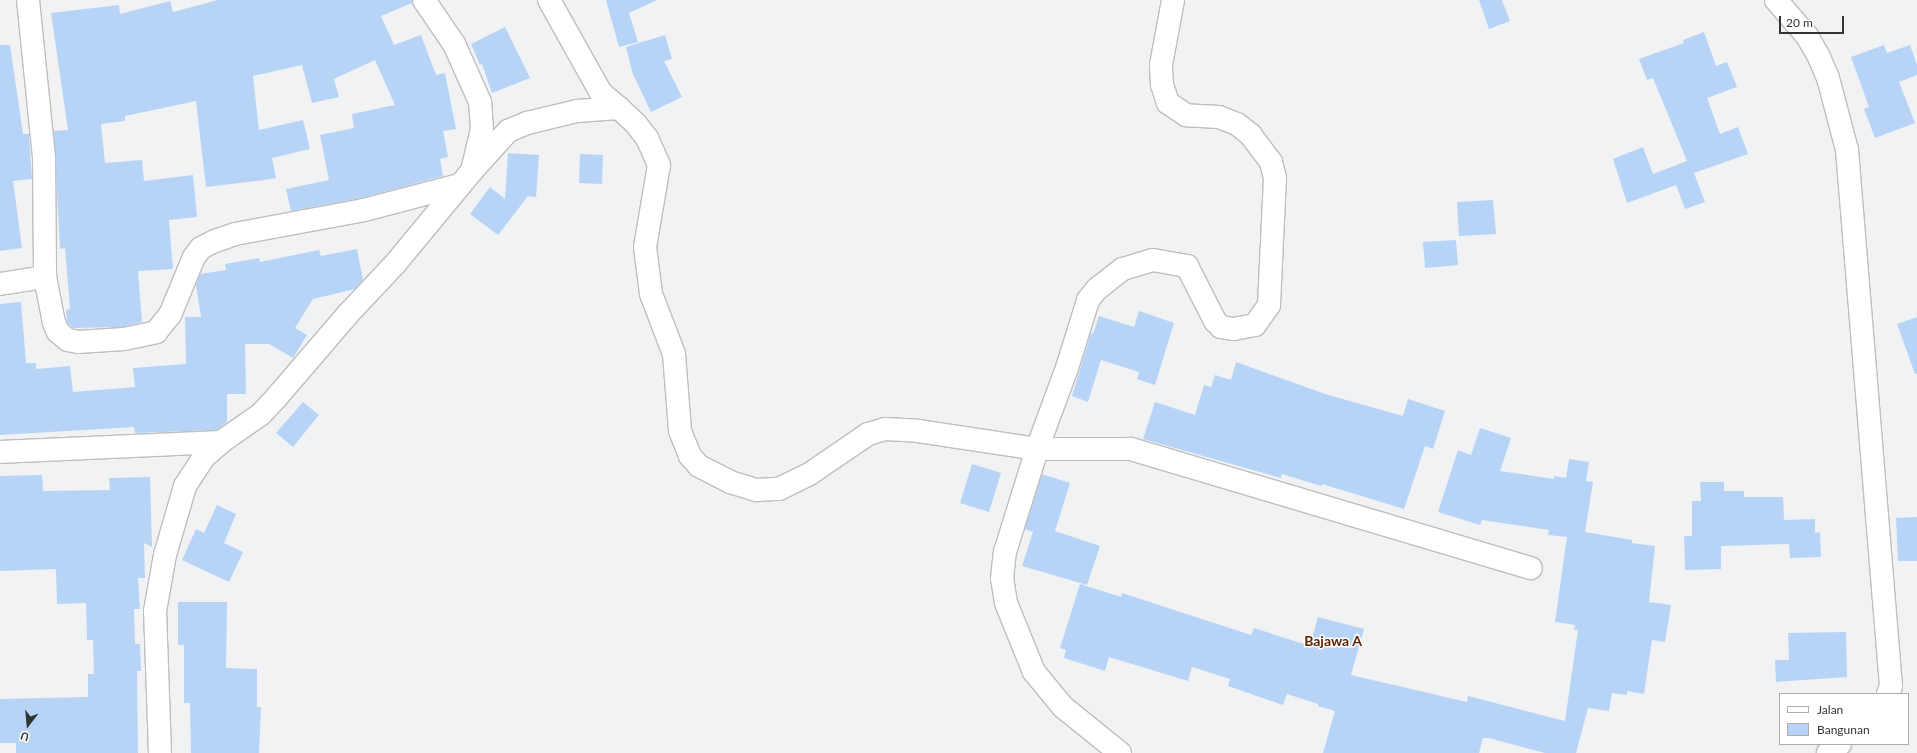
<!DOCTYPE html>
<style>
body{margin:0}
#map{position:relative;width:1917px;height:753px;overflow:hidden;background:#f1f2f4;font-family:Lato,sans-serif}
div>[style]{position:absolute}
.building>*{inset:0;background:#b7d4f7}
.roads{filter:drop-shadow(1px 0 #bdbec0) drop-shadow(-1px 0 #bdbec0) drop-shadow(0 1px #bdbec0) drop-shadow(0 -1px #bdbec0)}
.minor>*{height:22px;margin:-11px;padding:0 11px;transform-origin:11px;border-radius:11px;background:#fff}
.tertiary>*{height:22px;margin:-11px;padding:0 11px;transform-origin:11px;border-radius:11px;background:#fff}
span{translate:-50% -50%;white-space:nowrap;text-align:center;line-height:1.15;-webkit-text-stroke:3px #fff;paint-order:stroke}
.quarter-label{font-size:14px;color:#612300;font-weight:700}
.legend{position:absolute;left:1779px;top:693px;width:130px;height:52px;box-sizing:border-box;background:#fff;border:1px solid #adadad;margin:0;padding:5px 7px;list-style:none;font-size:12px;color:#323333}
.legend li{display:flex;align-items:center;gap:8px;height:20px}
.legend b{width:20px;border:1px solid #adadad}
.north{position:absolute;left:8px;top:705px;width:40px;height:40px;-webkit-text-stroke:3px #fff;paint-order:stroke;rotate:196deg;font-size:11px;font-weight:700;line-height:16px;text-align:center;color:#323333}
.north::after{content:'';display:block;margin:auto;width:14px;height:18px;background:#323333;clip-path:polygon(50% 0,100% 100%,50% 72%,0 100%)}
.scale{position:absolute;left:1779px;top:16px;width:65px;height:18px;box-sizing:border-box;border:2px solid #323333;border-top:0;padding-left:5px;font-size:12px;line-height:14px;white-space:nowrap;color:#323333;-webkit-text-stroke:3px #fff;paint-order:stroke}
</style>
<div id="map">
<div class="building">
<div style="clip-path:polygon(218px 0,412px 0,412px 3px,381px 16px,394px 45px,421px 35px,436px 75px,445px 73px,456px 129px,443px 131px,448px 157px,440px 159px,443px 176px,361px 198px,291px 211px,286px 189px,329px 180px,320px 135px,354px 128px,352px 114px,395px 105px,375px 60px,334px 79px,339px 97px,312px 103px,302px 65px,253px 76px,259px 130px,303px 120px,310px 149px,272px 158px,276px 178px,264px 180px,206px 187px,196px 101px,125px 116px,125px 121px,101px 124px,105px 163px,142px 160px,144px 181px,193px 175px,197px 217px,169px 220px,173px 269px,138px 271px,142px 322px,122px 327px,73px 328px,67px 322px,66px 310px,70px 309px,65px 248px,60px 249px,54px 131px,68px 130px,51px 13px,119px 5px,120px 14px,170px 1px,173px 12px)"></div>
<div style="clip-path:polygon(606px 0,657px 0,629px 13px,638px 42px,619px 47px)"></div>
<div style="clip-path:polygon(1479px 0,1502px 0,1510px 21px,1489px 29px)"></div>
<div style="clip-path:polygon(505px 27px,530px 78px,492px 93px,482px 64px,480px 65px,471px 44px)"></div>
<div style="clip-path:polygon(1704px 32px,1716px 66px,1727px 62px,1737px 87px,1707px 98px,1720px 134px,1738px 127px,1748px 154px,1694px 173px,1705px 202px,1685px 209px,1676px 185px,1627px 203px,1613px 159px,1643px 147px,1653px 174px,1687px 161px,1653px 78px,1647px 80px,1639px 59px,1684px 43px,1683px 40px)"></div>
<div style="clip-path:polygon(665px 35px,672px 59px,664px 61px,682px 97px,651px 112px,633px 74px,626px 47px)"></div>
<div style="clip-path:polygon(0 45px,10px 45px,23px 134px,29px 134px,32px 179px,13px 181px,22px 248px,0 251px)"></div>
<div style="clip-path:polygon(1884px 45px,1887px 53px,1910px 45px,1917px 65px,1917px 75px,1899px 82px,1915px 123px,1875px 138px,1864px 109px,1869px 107px,1851px 57px)"></div>
<div style="clip-path:polygon(508px 153px,539px 155px,536px 197px,528px 196px,498px 235px,470px 214px,490px 187px,505px 199px)"></div>
<div style="clip-path:polygon(580px 154px,603px 155px,602px 184px,579px 183px)"></div>
<div style="clip-path:polygon(1493px 200px,1496px 234px,1459px 236px,1457px 202px)"></div>
<div style="clip-path:polygon(1456px 240px,1458px 265px,1425px 268px,1423px 242px)"></div>
<div style="clip-path:polygon(357px 249px,363px 280px,355px 289px,313px 299px,295px 328px,307px 335px,293px 358px,269px 344px,245px 344px,246px 394px,227px 394px,227px 422px,217px 430px,135px 433px,134px 427px,0 435px,0 304px,21px 302px,26px 363px,36px 363px,36px 369px,70px 366px,73px 392px,135px 387px,133px 368px,186px 364px,185px 317px,201px 317px,196px 285px,200px 274px,226px 270px,225px 264px,259px 258px,260px 262px,319px 250px,321px 256px)"></div>
<div style="clip-path:polygon(1139px 311px,1174px 323px,1155px 385px,1137px 379px,1139px 372px,1101px 360px,1088px 402px,1072px 396px,1091px 333px,1093px 334px,1099px 316px,1134px 327px)"></div>
<div style="clip-path:polygon(1917px 317px,1917px 374px,1915px 374px,1897px 324px)"></div>
<div style="clip-path:polygon(1236px 362px,1325px 394px,1403px 416px,1408px 399px,1445px 411px,1433px 449px,1425px 446px,1404px 509px,1322px 484px,1321px 486px,1282px 474px,1281px 478px,1143px 439px,1155px 402px,1195px 415px,1204px 385px,1211px 387px,1215px 375px,1231px 380px)"></div>
<div style="clip-path:polygon(303px 402px,319px 415px,293px 447px,276px 433px)"></div>
<div style="clip-path:polygon(1480px 428px,1511px 438px,1500px 471px,1554px 479px,1554px 476px,1566px 478px,1569px 459px,1589px 462px,1586px 481px,1593px 482px,1585px 532px,1632px 540px,1632px 543px,1655px 546px,1649px 602px,1671px 605px,1665px 642px,1652px 640px,1644px 694px,1627px 691px,1627px 695px,1612px 693px,1609px 711px,1588px 708px,1576px 753px,1545px 753px,1489px 738px,1483px 738px,1479px 753px,1323px 753px,1335px 711px,1318px 706px,1318px 704px,1287px 694px,1283px 705px,1228px 686px,1230px 679px,1192px 667px,1188px 681px,1109px 657px,1105px 671px,1064px 658px,1066px 650px,1060px 648px,1080px 584px,1121px 597px,1122px 593px,1251px 635px,1254px 628px,1310px 646px,1318px 617px,1364px 629px,1351px 675px,1467px 702px,1468px 696px,1565px 721px,1578px 630px,1574px 630px,1575px 625px,1555px 622px,1567px 537px,1548px 535px,1549px 530px,1482px 520px,1480px 525px,1438px 512px,1458px 450px,1471px 455px)"></div>
<div style="clip-path:polygon(972px 464px,1001px 473px,989px 512px,960px 503px)"></div>
<div style="clip-path:polygon(1042px 474px,1070px 483px,1055px 531px,1100px 546px,1087px 585px,1022px 566px,1033px 532px,1025px 529px)"></div>
<div style="clip-path:polygon(42px 475px,43px 491px,110px 490px,109px 478px,150px 477px,152px 547px,144px 543px,145px 578px,138px 578px,140px 609px,134px 609px,135px 644px,140px 644px,141px 671px,137px 671px,138px 753px,16px 753px,16px 743px,0 743px,0 699px,88px 697px,88px 674px,94px 674px,93px 640px,87px 640px,86px 603px,57px 604px,56px 569px,0 571px,0 476px)"></div>
<div style="clip-path:polygon(1700px 482px,1724px 482px,1724px 491px,1744px 491px,1744px 497px,1783px 497px,1784px 520px,1815px 519px,1815px 533px,1820px 532px,1821px 557px,1790px 558px,1789px 544px,1721px 546px,1721px 569px,1685px 570px,1684px 536px,1692px 536px,1692px 501px,1701px 501px)"></div>
<div style="clip-path:polygon(217px 505px,236px 514px,224px 543px,243px 552px,229px 582px,182px 560px,196px 529px,204px 533px)"></div>
<div style="clip-path:polygon(1917px 517px,1917px 561px,1898px 561px,1896px 518px)"></div>
<div style="clip-path:polygon(178px 602px,227px 602px,226px 668px,257px 669px,257px 707px,261px 707px,259px 753px,191px 753px,190px 703px,184px 703px,184px 645px,178px 645px)"></div>
<div style="clip-path:polygon(1846px 632px,1847px 677px,1776px 682px,1775px 660px,1789px 660px,1788px 633px)"></div>
</div>
<div class="roads">
<div class="minor">
<div style="left:549px;top:0;width:107px;rotate:60.8deg"></div>
<div style="left:601px;top:93px;width:23px;rotate:40deg"></div>
<div style="left:1776px;top:0;width:48px;rotate:49.3deg"></div>
<div style="left:1807px;top:36px;width:24px;rotate:60deg"></div>
<div style="left:1819px;top:57px;width:23px;rotate:67deg"></div>
<div style="left:1828px;top:78px;width:74px;rotate:75.2deg"></div>
<div style="left:1847px;top:150px;width:538px;rotate:85.31deg"></div>
<div style="left:1891px;top:686px;width:9px;rotate:111deg"></div>
<div style="left:472px;top:171px;width:54px;rotate:-48deg"></div>
<div style="left:508px;top:131px;width:21px;rotate:-23deg"></div>
<div style="left:527px;top:123px;width:51px;rotate:-13.5deg"></div>
<div style="left:577px;top:111px;width:42px;rotate:-4.1deg"></div>
<div style="left:619px;top:108px;width:23px;rotate:43deg"></div>
<div style="left:636px;top:124px;width:18px;rotate:52deg"></div>
<div style="left:647px;top:138px;width:30px;rotate:66deg"></div>
<div style="left:659px;top:165px;width:83px;rotate:99.7deg"></div>
<div style="left:645px;top:247px;width:47px;rotate:82.7deg"></div>
<div style="left:651px;top:294px;width:64px;rotate:69deg"></div>
<div style="left:674px;top:354px;width:77px;rotate:85.5deg"></div>
<div style="left:680px;top:431px;width:27px;rotate:68deg"></div>
<div style="left:690px;top:456px;width:13px;rotate:48deg"></div>
<div style="left:699px;top:466px;width:35px;rotate:27deg"></div>
<div style="left:730px;top:482px;width:28px;rotate:17deg"></div>
<div style="left:757px;top:490px;width:22px;rotate:-3deg"></div>
<div style="left:779px;top:489px;width:32px;rotate:-26deg"></div>
<div style="left:808px;top:475px;width:73px;rotate:-34.3deg"></div>
<div style="left:868px;top:434px;width:18px;rotate:-16deg"></div>
<div style="left:885px;top:429px;width:33px;rotate:3deg"></div>
<div style="left:918px;top:431px;width:120px;rotate:8.6deg"></div>
<div style="left:1037px;top:449px;width:94px"></div>
<div style="left:1131px;top:449px;width:417px;rotate:16.6deg"></div>
<div style="left:0;top:452px;width:221px;rotate:-2.6deg"></div>
<div style="left:1120px;top:753px;width:73px;rotate:-141.1deg"></div>
<div style="left:1063px;top:707px;width:45px;rotate:-129.6deg"></div>
<div style="left:1034px;top:672px;width:74px;rotate:-112.1deg"></div>
<div style="left:1006px;top:603px;width:24px;rotate:-99deg"></div>
<div style="left:1002px;top:579px;width:27px;rotate:-84deg"></div>
<div style="left:1005px;top:552px;width:108px;rotate:-72.7deg"></div>
<div style="left:1037px;top:449px;width:86px;rotate:-69.7deg"></div>
<div style="left:1067px;top:368px;width:71px;rotate:-72.8deg"></div>
<div style="left:1088px;top:300px;width:14px;rotate:-51deg"></div>
<div style="left:1097px;top:289px;width:33px;rotate:-38deg"></div>
<div style="left:1123px;top:269px;width:31px;rotate:-17deg"></div>
<div style="left:1153px;top:260px;width:35px;rotate:10deg"></div>
<div style="left:1187px;top:266px;width:62px;rotate:63deg"></div>
<div style="left:1215px;top:321px;width:8px;rotate:45deg"></div>
<div style="left:1221px;top:327px;width:13px;rotate:9deg"></div>
<div style="left:1234px;top:329px;width:21px;rotate:-11deg"></div>
<div style="left:1255px;top:325px;width:24px;rotate:-55deg"></div>
<div style="left:1269px;top:305px;width:127px;rotate:-87.3deg"></div>
<div style="left:1275px;top:178px;width:16px;rotate:-104deg"></div>
<div style="left:1271px;top:162px;width:34px;rotate:-127deg"></div>
<div style="left:1251px;top:135px;width:18px;rotate:-142deg"></div>
<div style="left:1237px;top:124px;width:19px;rotate:-159deg"></div>
<div style="left:1219px;top:117px;width:33px;rotate:-177deg"></div>
<div style="left:1186px;top:115px;width:22px;rotate:-146deg"></div>
<div style="left:1168px;top:103px;width:19px;rotate:-108deg"></div>
<div style="left:1162px;top:85px;width:20px;rotate:-93deg"></div>
<div style="left:1161px;top:65px;width:66px;rotate:-79.5deg"></div>
<div style="left:1828px;top:753px;width:15px;rotate:-37deg"></div>
</div>
<div class="tertiary">
<div style="left:28px;top:0;width:158px;rotate:84.2deg"></div>
<div style="left:44px;top:157px;width:120px;rotate:89.5deg"></div>
<div style="left:45px;top:277px;width:47px;rotate:78.9deg"></div>
<div style="left:54px;top:323px;width:10px;rotate:66deg"></div>
<div style="left:58px;top:332px;width:13px;rotate:39deg"></div>
<div style="left:68px;top:340px;width:10px;rotate:11deg"></div>
<div style="left:78px;top:342px;width:46px;rotate:-3.7deg"></div>
<div style="left:124px;top:339px;width:33px;rotate:-12deg"></div>
<div style="left:156px;top:332px;width:22px;rotate:-51deg"></div>
<div style="left:170px;top:315px;width:63px;rotate:-67.5deg"></div>
<div style="left:194px;top:257px;width:11px;rotate:-52deg"></div>
<div style="left:201px;top:248px;width:16px;rotate:-27deg"></div>
<div style="left:215px;top:241px;width:21px;rotate:-19deg"></div>
<div style="left:235px;top:234px;width:131px;rotate:-10.5deg"></div>
<div style="left:364px;top:210px;width:98px;rotate:-14.7deg"></div>
<div style="left:0;top:284px;width:46px;rotate:-8.8deg"></div>
<div style="left:160px;top:753px;width:142px;rotate:-92deg"></div>
<div style="left:155px;top:611px;width:57px;rotate:-79.9deg"></div>
<div style="left:165px;top:555px;width:72px;rotate:-73.8deg"></div>
<div style="left:185px;top:486px;width:35px;rotate:-57deg"></div>
<div style="left:204px;top:457px;width:23px;rotate:-41deg"></div>
<div style="left:221px;top:442px;width:49px;rotate:-35deg"></div>
<div style="left:261px;top:414px;width:22px;rotate:-47deg"></div>
<div style="left:276px;top:398px;width:111px;rotate:-49.4deg"></div>
<div style="left:348px;top:314px;width:69px;rotate:-46.8deg"></div>
<div style="left:395px;top:264px;width:121px;rotate:-50.4deg"></div>
<div style="left:472px;top:171px;width:43px;rotate:-76.6deg"></div>
<div style="left:482px;top:129px;width:27px;rotate:-94deg"></div>
<div style="left:480px;top:102px;width:64px;rotate:-114.1deg"></div>
<div style="left:454px;top:44px;width:53px;rotate:-124.3deg"></div>
</div>
</div>
<div class="quarter-label">
<span style="left:1333px;top:641px">Bajawa A</span>
</div>
<ul class="legend">
<li><b style="height:5px;background:#fff"></b>Jalan</li>
<li><b style="height:11px;background:#b7d4f7"></b>Bangunan</li>
</ul>
<div class="north">U</div>
<div class="scale">20 m</div>
</div>
